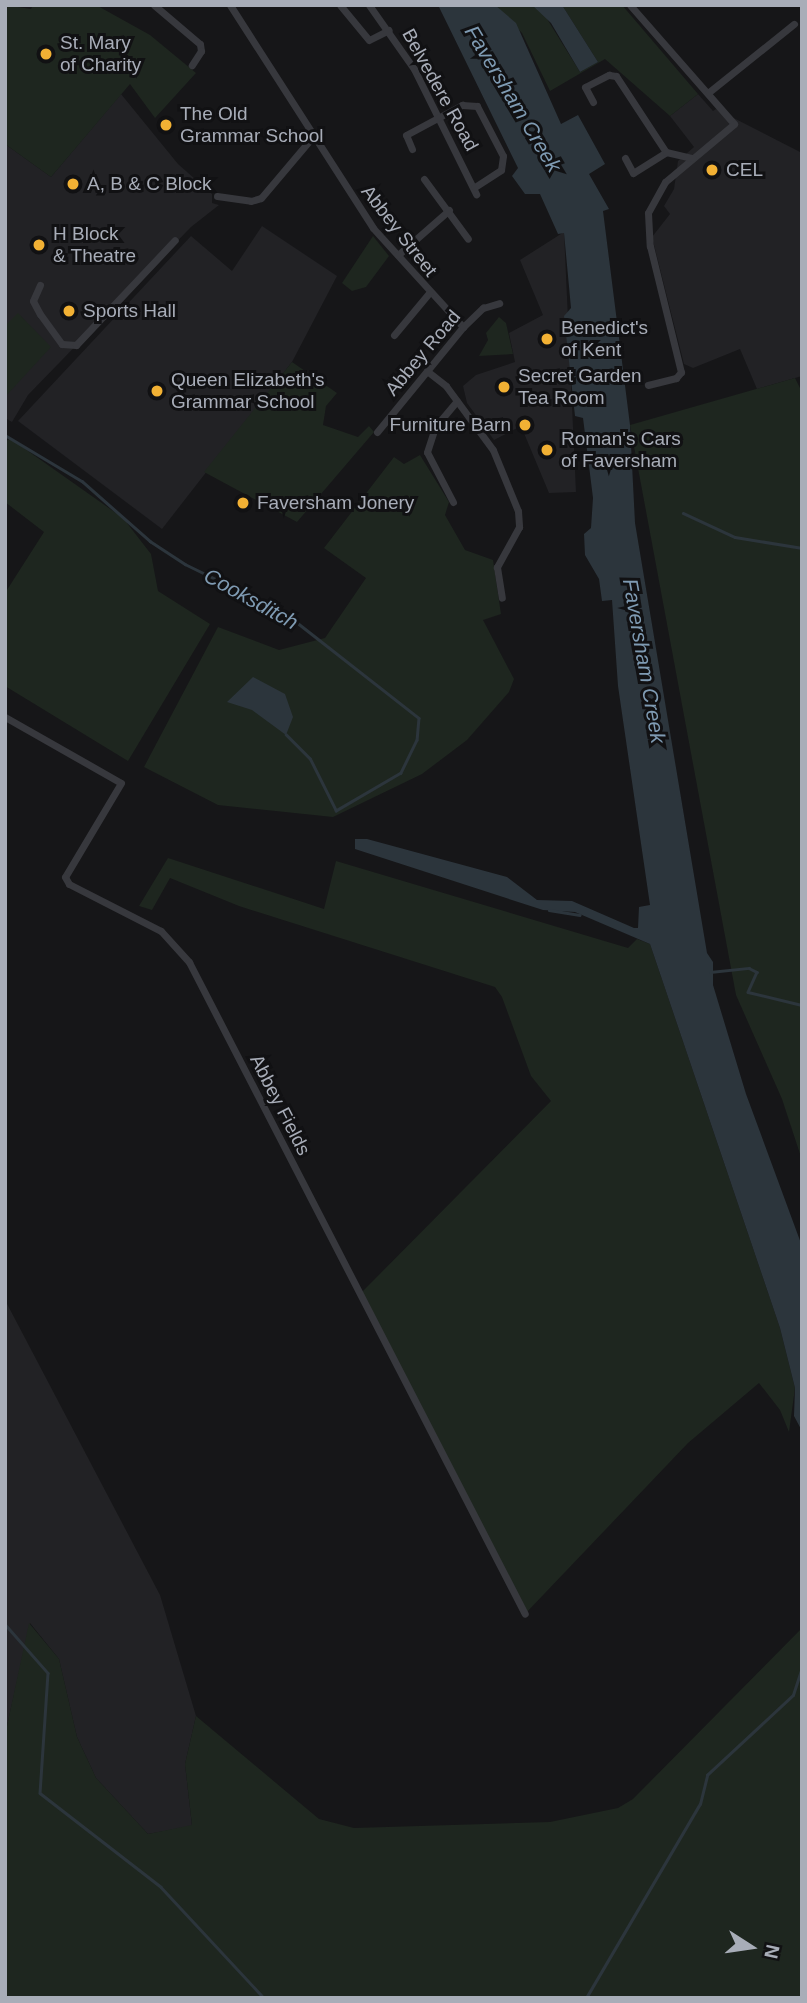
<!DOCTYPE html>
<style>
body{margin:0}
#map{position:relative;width:807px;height:2003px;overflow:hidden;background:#161618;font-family:Arial,sans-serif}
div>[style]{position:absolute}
.built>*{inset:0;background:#222225}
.green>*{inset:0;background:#1e261f}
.water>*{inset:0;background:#2c353c}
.stream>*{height:2.5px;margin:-1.25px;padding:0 1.25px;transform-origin:1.25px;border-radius:1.25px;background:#2c353c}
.minor>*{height:7px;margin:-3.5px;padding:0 3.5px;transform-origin:3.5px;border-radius:3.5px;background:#37383d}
.dots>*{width:19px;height:19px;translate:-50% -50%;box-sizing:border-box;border:4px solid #111113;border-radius:50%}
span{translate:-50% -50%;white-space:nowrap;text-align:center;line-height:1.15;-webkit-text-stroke:6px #111113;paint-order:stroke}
.poi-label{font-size:19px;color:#a8adb8}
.left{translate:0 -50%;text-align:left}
.right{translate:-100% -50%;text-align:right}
.street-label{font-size:19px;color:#a8adb8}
.water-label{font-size:21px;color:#7f9bb3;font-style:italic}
.frame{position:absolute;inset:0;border:7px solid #a8adb8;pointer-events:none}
.north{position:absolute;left:716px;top:1912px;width:70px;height:70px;-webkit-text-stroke:5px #111113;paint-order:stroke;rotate:102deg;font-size:19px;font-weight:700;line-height:28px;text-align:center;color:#a8adb8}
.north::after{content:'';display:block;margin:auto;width:24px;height:32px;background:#a8adb8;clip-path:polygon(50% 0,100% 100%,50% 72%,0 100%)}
</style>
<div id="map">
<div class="built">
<div style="clip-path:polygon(121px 94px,178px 164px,212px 194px,212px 203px,219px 205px,191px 227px,28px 395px,12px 422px,5px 418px,5px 144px,51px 177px)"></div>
<div style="clip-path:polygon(698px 94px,713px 111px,716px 109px,802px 153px,802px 376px,757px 389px,740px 349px,693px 368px,684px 364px,652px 237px,670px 214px,664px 206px,674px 189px,678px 161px,694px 147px,670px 116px)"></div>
<div style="clip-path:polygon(262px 226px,337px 276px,292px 362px,162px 529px,18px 421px,191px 236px,232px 271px)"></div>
<div style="clip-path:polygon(564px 232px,576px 492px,549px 493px,521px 426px,494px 440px,467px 403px,463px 386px,476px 375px,515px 362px,509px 333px,543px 315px,520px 260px)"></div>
<div style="clip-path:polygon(5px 1300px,160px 1595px,196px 1716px,185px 1764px,192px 1826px,148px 1834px,96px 1778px,77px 1737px,59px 1659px,30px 1623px,5px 1735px)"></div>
</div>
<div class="green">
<div style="clip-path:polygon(5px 5px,31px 9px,33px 5px,96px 5px,150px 35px,196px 73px,155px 118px,130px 84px,51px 177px,5px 144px)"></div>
<div style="clip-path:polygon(495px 5px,532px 5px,544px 14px,580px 72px,598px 62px,562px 5px,622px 5px,698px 94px,670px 116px,605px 59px,550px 91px,522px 33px)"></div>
<div style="clip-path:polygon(373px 236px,389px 256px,366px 287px,352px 291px,342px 283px)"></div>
<div style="clip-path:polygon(18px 313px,51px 347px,5px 397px,5px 326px)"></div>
<div style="clip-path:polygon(499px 317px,506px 323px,513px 354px,479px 356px,488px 340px,486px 333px)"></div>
<div style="clip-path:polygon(292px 362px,337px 393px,326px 406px,323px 425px,358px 437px,369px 426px,374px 432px,297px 522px,204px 472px)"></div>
<div style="clip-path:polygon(795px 378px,802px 392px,802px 1160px,782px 1099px,736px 995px,630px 425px)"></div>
<div style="clip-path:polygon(11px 439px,123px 518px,151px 554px,158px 591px,210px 624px,128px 761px,5px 686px,5px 593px,44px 532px,5px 502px,5px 441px)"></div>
<div style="clip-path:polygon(420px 455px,449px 502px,445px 515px,465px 550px,493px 560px,501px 614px,483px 620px,514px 679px,509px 692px,467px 740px,422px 774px,333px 817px,218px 805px,144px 767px,218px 627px,279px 650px,325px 638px,366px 578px,324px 548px,394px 457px,404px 464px)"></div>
<div style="clip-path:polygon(168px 858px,324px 909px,336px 861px,628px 948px,637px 939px,650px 944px,780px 1328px,795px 1388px,789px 1432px,780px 1410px,759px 1383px,688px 1443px,525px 1614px,360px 1294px,551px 1101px,531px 1076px,502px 997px,495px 987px,239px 906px,170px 878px,152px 910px,139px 906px)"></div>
<div style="clip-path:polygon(29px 1623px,59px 1659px,77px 1737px,96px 1778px,148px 1834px,192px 1825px,185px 1764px,196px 1716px,319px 1819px,354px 1828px,550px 1822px,618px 1808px,633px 1799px,802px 1628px,802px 1998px,5px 1998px,5px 1735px)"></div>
</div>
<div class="water">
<div style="clip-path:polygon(438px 5px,495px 5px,516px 23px,561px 124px,578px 115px,605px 164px,589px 174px,609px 209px,603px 211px,630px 425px,635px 523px,707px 953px,713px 962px,713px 985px,746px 1094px,802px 1246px,802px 1431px,794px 1416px,795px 1388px,780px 1328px,650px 944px,575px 912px,543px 910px,355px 849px,355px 839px,367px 839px,507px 877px,537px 900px,572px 901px,634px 928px,638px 928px,639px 907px,650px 905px,618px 686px,612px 600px,602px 601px,599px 579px,585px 555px,584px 534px,591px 528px,593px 498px,583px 418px,575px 416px,564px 316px,571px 308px,564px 233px,558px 234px,540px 194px,525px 194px,512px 176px,518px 168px)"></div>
<div style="clip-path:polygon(532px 5px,562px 5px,598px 62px,580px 72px,551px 23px)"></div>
<div style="clip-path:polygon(253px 677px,285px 694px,293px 717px,286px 735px,252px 710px,227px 702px)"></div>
</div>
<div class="stream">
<div style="left:5px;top:435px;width:90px;rotate:30.9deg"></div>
<div style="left:82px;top:481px;width:91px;rotate:41.4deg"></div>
<div style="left:150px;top:541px;width:42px;rotate:33.3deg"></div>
<div style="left:185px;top:564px;width:111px;rotate:26.1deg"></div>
<div style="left:285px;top:613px;width:170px;rotate:38.1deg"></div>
<div style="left:419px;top:718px;width:22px;rotate:95deg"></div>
<div style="left:417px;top:740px;width:37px;rotate:116deg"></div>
<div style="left:401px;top:773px;width:75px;rotate:149.7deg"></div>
<div style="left:336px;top:811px;width:58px;rotate:-116.6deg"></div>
<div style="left:310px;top:759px;width:34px;rotate:-135deg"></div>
<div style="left:683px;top:513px;width:57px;rotate:24.8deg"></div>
<div style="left:735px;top:537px;width:68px;rotate:9.3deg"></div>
<div style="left:549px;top:910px;width:31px;rotate:9deg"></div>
<div style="left:710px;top:972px;width:39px;rotate:-6deg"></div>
<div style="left:749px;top:968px;width:9px;rotate:27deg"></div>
<div style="left:757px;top:972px;width:22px;rotate:114deg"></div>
<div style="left:748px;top:992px;width:56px;rotate:13.5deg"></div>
<div style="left:5px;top:1624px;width:65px;rotate:48.7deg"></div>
<div style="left:48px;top:1673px;width:120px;rotate:93.8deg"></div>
<div style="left:40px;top:1793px;width:153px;rotate:37.8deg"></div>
<div style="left:161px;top:1887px;width:151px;rotate:47.1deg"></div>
<div style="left:586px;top:1998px;width:225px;rotate:-59.6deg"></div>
<div style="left:700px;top:1804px;width:30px;rotate:-76deg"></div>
<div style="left:707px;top:1775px;width:117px;rotate:-42.9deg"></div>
<div style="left:793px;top:1695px;width:28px;rotate:-72deg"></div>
</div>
<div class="minor">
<div style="left:154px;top:5px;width:60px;rotate:40.3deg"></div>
<div style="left:200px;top:44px;width:7px;rotate:82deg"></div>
<div style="left:201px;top:51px;width:17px;rotate:123deg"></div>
<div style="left:230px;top:5px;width:265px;rotate:57.3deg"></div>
<div style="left:373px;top:228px;width:134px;rotate:47.7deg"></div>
<div style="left:340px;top:5px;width:45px;rotate:50.4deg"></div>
<div style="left:369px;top:40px;width:22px;rotate:-27deg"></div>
<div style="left:369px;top:5px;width:78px;rotate:54.9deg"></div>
<div style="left:414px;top:69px;width:140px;rotate:63.6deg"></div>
<div style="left:630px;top:5px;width:158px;rotate:48.8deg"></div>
<div style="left:734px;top:124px;width:90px;rotate:140deg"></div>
<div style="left:665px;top:182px;width:35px;rotate:119deg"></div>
<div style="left:648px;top:213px;width:33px;rotate:87deg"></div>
<div style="left:650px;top:246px;width:130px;rotate:76.2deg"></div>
<div style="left:681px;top:372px;width:8px;rotate:130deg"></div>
<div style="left:676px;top:378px;width:29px;rotate:166deg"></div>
<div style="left:709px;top:92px;width:109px;rotate:-38.7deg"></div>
<div style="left:593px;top:102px;width:17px;rotate:-118deg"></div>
<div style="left:585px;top:87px;width:27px;rotate:-27deg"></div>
<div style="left:609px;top:75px;width:7px;rotate:8deg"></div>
<div style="left:616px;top:76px;width:91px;rotate:56.7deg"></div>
<div style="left:412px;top:149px;width:15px;rotate:-113deg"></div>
<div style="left:406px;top:135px;width:64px;rotate:-28.2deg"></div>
<div style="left:462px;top:105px;width:15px;rotate:4deg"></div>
<div style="left:477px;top:106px;width:56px;rotate:62.5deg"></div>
<div style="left:503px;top:156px;width:14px;rotate:98deg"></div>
<div style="left:501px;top:170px;width:31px;rotate:147deg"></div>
<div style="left:625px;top:158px;width:17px;rotate:62deg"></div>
<div style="left:633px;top:173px;width:39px;rotate:-32deg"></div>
<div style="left:666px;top:152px;width:27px;rotate:13deg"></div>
<div style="left:424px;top:179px;width:74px;rotate:53.7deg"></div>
<div style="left:217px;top:196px;width:34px;rotate:8deg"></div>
<div style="left:251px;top:201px;width:10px;rotate:-17deg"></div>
<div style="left:261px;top:198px;width:85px;rotate:-49.8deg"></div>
<div style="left:398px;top:255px;width:68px;rotate:-41.4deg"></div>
<div style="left:40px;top:285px;width:17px;rotate:114deg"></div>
<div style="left:33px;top:301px;width:15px;rotate:62deg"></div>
<div style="left:40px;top:314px;width:37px;rotate:54deg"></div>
<div style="left:62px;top:344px;width:14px;rotate:4deg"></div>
<div style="left:76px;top:345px;width:144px;rotate:-46.7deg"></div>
<div style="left:394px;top:335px;width:55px;rotate:-50.2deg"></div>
<div style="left:427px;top:371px;width:24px;rotate:38deg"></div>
<div style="left:446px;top:386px;width:79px;rotate:53.7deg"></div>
<div style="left:493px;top:450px;width:66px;rotate:67.7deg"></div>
<div style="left:518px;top:511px;width:16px;rotate:86deg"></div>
<div style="left:519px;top:527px;width:46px;rotate:118.8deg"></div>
<div style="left:497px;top:567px;width:31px;rotate:81deg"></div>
<div style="left:377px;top:432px;width:136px;rotate:-50.7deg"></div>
<div style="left:463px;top:327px;width:28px;rotate:-44deg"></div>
<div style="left:483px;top:308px;width:17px;rotate:-17deg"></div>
<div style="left:453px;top:502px;width:56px;rotate:-117.5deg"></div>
<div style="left:427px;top:452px;width:26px;rotate:-72deg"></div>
<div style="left:435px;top:427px;width:34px;rotate:-50deg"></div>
<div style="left:5px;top:717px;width:133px;rotate:29.6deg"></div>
<div style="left:121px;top:783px;width:109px;rotate:120.8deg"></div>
<div style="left:65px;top:877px;width:8px;rotate:60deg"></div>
<div style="left:69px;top:884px;width:103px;rotate:27.1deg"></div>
<div style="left:161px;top:931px;width:42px;rotate:47.9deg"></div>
<div style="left:189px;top:962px;width:733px;rotate:62.74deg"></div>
</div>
<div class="dots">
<div style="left:46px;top:54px;background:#f2b134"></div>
<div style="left:166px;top:125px;background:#f2b134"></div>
<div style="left:712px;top:170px;background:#f2b134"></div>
<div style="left:73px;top:184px;background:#f2b134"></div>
<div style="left:39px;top:245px;background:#f2b134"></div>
<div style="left:69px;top:311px;background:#f2b134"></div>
<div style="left:547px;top:339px;background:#f2b134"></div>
<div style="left:504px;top:387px;background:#f2b134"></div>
<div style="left:157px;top:391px;background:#f2b134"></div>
<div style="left:525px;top:425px;background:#f2b134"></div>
<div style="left:547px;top:450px;background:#f2b134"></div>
<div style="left:243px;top:503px;background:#f2b134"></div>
</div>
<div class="poi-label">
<span class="left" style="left:60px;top:54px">St. Mary<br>of Charity</span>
<span class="left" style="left:180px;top:125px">The Old<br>Grammar School</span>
<span class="left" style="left:726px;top:170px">CEL</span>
<span class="left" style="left:87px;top:184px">A, B &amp; C Block</span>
<span class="left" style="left:53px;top:245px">H Block<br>&amp; Theatre</span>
<span class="left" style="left:83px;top:311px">Sports Hall</span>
<span class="left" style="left:561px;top:339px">Benedict's<br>of Kent</span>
<span class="left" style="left:518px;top:387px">Secret Garden<br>Tea Room</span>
<span class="left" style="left:171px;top:391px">Queen Elizabeth's<br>Grammar School</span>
<span class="right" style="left:511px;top:425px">Furniture Barn</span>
<span class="left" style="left:561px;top:450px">Roman's Cars<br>of Faversham</span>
<span class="left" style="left:257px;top:503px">Faversham Jonery</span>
</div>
<div class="street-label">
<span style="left:440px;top:90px;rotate:61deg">Belvedere Road</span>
<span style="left:399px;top:231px;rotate:52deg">Abbey Street</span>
<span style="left:423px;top:353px;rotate:-50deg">Abbey Road</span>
<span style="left:280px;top:1105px;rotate:63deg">Abbey Fields</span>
</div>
<div class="water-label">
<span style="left:513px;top:99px;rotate:59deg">Faversham Creek</span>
<span style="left:251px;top:599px;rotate:29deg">Cooksditch</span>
<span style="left:644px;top:661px;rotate:80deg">Faversham Creek</span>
</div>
<div class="frame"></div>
<div class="north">N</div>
</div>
